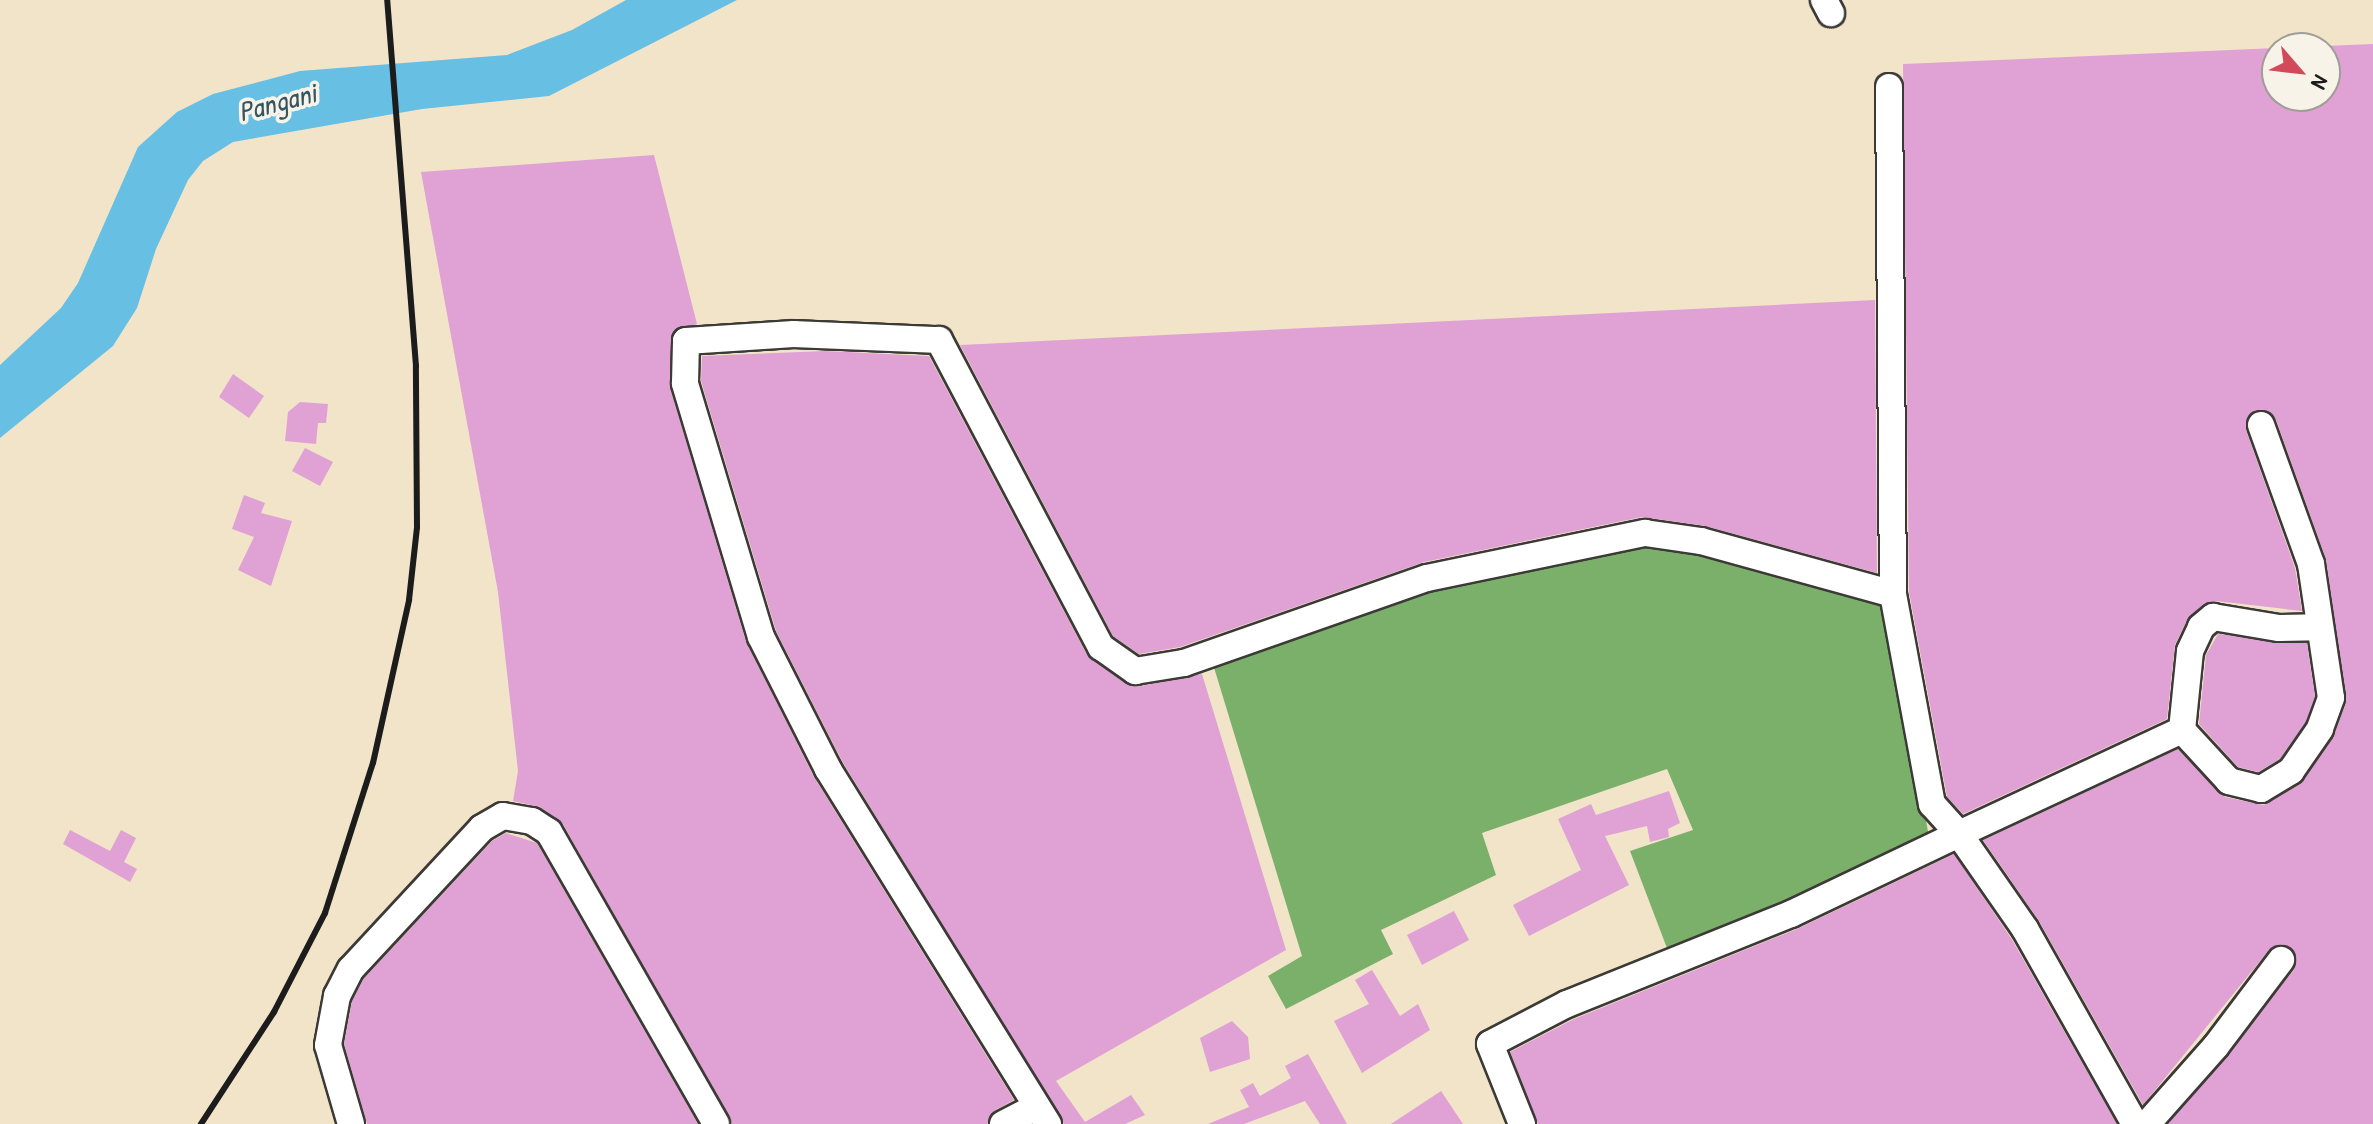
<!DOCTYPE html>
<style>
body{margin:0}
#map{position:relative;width:2373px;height:1124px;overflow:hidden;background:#f1e4c9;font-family:"Patrick Hand",sans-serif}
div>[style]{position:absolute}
.forest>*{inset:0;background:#7bb06b}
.water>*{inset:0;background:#67bfe4}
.building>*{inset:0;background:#e0a1d5}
.roads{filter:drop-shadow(2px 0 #3c3a36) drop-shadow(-2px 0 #3c3a36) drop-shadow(0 2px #3c3a36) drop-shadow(0 -2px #3c3a36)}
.minor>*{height:26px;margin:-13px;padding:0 13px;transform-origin:13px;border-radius:13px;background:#fff}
.rail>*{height:6px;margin:-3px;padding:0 3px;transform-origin:3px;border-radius:3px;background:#1c1c1c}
span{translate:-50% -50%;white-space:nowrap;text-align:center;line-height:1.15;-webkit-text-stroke:7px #f7f3e8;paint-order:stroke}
.water-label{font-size:28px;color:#365562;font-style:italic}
.north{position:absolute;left:2261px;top:32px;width:80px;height:80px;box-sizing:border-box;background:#f7f3e8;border:2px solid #9f9d96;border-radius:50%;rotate:118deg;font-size:22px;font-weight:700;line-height:32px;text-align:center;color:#1c1c1c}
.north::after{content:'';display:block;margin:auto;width:28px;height:36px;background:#d1495b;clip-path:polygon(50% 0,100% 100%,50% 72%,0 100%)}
</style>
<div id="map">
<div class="forest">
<div style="clip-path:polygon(1645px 540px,1888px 604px,1930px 843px,1670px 956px,1630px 851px,1693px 830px,1667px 769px,1482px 833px,1496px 875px,1381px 930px,1393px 954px,1286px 1009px,1268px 976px,1302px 956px,1212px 661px,1429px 585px)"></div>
</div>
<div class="water">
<div style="clip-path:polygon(626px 0,737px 0,549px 96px,422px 109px,233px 142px,203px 161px,188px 180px,156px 249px,137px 308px,113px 346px,0 438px,0 365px,61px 308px,78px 283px,138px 147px,177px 112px,213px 94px,300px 71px,507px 55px,572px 30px)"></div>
</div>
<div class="building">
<div style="clip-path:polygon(2373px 44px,2373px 1124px,2168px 1124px,2294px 970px,2295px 953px,2282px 944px,2269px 950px,2143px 1105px,2039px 921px,1983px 840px,2178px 749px,2225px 797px,2264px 805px,2300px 784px,2333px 738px,2346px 703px,2326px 559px,2276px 420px,2265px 410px,2255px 410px,2246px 421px,2246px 430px,2295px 568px,2302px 611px,2216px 601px,2203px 604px,2187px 620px,2175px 645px,2167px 719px,1963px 814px,1947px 797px,1909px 592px,1903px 64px,2277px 48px,2277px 96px,2325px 96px,2325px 46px)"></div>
<div style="clip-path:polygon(654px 155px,697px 324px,672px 334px,670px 387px,746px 642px,814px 777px,1014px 1100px,995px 1110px,987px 1124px,732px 1124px,563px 824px,540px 807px,513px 801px,518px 771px,498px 592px,421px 172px)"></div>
<div style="clip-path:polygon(1875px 300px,1877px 573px,1705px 526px,1642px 517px,1424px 562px,1180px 647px,1139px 654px,1113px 636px,960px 345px)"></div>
<div style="clip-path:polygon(825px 351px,929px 356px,1087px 655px,1136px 687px,1202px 674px,1286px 950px,1056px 1081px,1085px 1122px,1131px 1095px,1145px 1115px,1125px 1124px,1064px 1124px,842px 761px,776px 631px,701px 381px,702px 356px)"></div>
<div style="clip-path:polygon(233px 374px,264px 396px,249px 418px,219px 397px)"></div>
<div style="clip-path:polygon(300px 402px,328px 404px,326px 423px,318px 423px,316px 444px,285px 441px,288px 412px)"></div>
<div style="clip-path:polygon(305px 448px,333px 462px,320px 486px,292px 471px)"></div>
<div style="clip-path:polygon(244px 495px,265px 503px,261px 513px,292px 521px,271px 586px,238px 570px,254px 537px,232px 529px)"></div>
<div style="clip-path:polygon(2218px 634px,2307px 643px,2315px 696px,2306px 722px,2280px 759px,2258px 772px,2238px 767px,2199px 724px,2206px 655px)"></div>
<div style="clip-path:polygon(1669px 791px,1680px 823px,1668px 829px,1669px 837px,1650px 842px,1647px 826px,1605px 836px,1629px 885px,1529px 936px,1513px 905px,1581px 870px,1558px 819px,1591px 804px,1596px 815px)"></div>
<div style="clip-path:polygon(70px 830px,110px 851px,121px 830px,136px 838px,124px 862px,137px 869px,130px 882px,63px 844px)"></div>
<div style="clip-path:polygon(506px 833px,537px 843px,698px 1124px,367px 1124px,344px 1044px,352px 1001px,364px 978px,492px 841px)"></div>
<div style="clip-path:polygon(1954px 854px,2011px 938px,2117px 1124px,1538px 1124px,1510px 1052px,1574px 1019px,1797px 929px)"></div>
<div style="clip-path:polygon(1454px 911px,1469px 940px,1422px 965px,1407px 935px)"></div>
<div style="clip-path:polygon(1372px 970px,1400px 1016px,1418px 1004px,1430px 1030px,1362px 1073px,1334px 1021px,1369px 1004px,1355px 980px)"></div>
<div style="clip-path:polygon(1232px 1021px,1248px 1037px,1250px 1059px,1210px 1072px,1200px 1038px)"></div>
<div style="clip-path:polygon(1308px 1054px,1347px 1124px,1320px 1124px,1305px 1101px,1244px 1124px,1208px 1124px,1249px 1107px,1240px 1090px,1253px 1083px,1260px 1096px,1291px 1078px,1285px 1066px)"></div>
<div style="clip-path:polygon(1441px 1091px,1463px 1124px,1391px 1124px)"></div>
</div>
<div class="roads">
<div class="minor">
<div style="left:1824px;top:0;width:15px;rotate:62deg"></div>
<div style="left:1889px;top:87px;width:507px;rotate:89.55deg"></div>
<div style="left:1893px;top:594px;width:214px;rotate:79.5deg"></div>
<div style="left:1932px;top:804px;width:40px;rotate:48deg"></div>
<div style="left:1959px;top:834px;width:246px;rotate:-25deg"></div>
<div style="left:2261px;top:425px;width:148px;rotate:70.2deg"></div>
<div style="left:2311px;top:564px;width:135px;rotate:81.5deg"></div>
<div style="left:2331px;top:698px;width:33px;rotate:110deg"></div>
<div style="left:2320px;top:729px;width:51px;rotate:124.6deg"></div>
<div style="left:2291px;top:771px;width:35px;rotate:149deg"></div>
<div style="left:2261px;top:789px;width:33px;rotate:-166deg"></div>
<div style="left:2229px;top:781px;width:69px;rotate:-132.7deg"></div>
<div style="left:2182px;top:730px;width:79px;rotate:-84.2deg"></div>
<div style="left:2190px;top:651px;width:26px;rotate:-65deg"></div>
<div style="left:2201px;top:627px;width:16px;rotate:-40deg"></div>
<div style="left:2213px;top:617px;width:67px;rotate:9.5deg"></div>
<div style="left:2279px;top:628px;width:39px;rotate:-1deg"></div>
<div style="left:351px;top:1124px;width:82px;rotate:-106.2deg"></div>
<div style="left:328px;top:1045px;width:50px;rotate:-79.6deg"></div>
<div style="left:337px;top:996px;width:30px;rotate:-63deg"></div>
<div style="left:351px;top:969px;width:192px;rotate:-47.1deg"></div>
<div style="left:482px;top:828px;width:24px;rotate:-30deg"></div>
<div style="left:503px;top:816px;width:29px;rotate:10deg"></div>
<div style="left:532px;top:821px;width:20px;rotate:33deg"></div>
<div style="left:549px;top:832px;width:336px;rotate:60.2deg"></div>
<div style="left:1003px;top:1124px;width:37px;rotate:-27deg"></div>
<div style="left:1048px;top:1124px;width:418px;rotate:-121.8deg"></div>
<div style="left:828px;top:769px;width:148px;rotate:-116.9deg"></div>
<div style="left:761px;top:637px;width:265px;rotate:-106.7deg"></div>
<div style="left:685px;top:383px;width:42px;rotate:-88.6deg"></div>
<div style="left:686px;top:341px;width:108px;rotate:-3.7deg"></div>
<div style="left:794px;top:334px;width:145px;rotate:2.4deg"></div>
<div style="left:939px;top:340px;width:347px;rotate:62.2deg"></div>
<div style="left:1101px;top:647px;width:42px;rotate:35.2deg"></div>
<div style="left:1135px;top:671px;width:50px;rotate:-9.3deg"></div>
<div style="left:1184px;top:663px;width:257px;rotate:-19.3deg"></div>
<div style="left:1427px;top:578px;width:223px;rotate:-11.7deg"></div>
<div style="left:1645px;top:533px;width:57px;rotate:8.1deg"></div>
<div style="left:1701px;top:541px;width:199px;rotate:15.4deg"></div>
<div style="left:1522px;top:1124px;width:86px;rotate:-111.8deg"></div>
<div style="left:1490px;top:1044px;width:87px;rotate:-27.5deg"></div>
<div style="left:1567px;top:1004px;width:241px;rotate:-21.9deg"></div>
<div style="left:1791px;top:914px;width:186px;rotate:-25.5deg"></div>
<div style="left:1959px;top:834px;width:116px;rotate:55.2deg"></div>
<div style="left:2025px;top:929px;width:224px;rotate:60.6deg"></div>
<div style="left:2147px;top:1124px;width:104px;rotate:-48.5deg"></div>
<div style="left:2216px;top:1046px;width:108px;rotate:-52.9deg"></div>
</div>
</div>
<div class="rail">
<div style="left:201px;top:1124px;width:134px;rotate:-56.9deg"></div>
<div style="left:274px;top:1012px;width:111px;rotate:-62.7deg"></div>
<div style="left:325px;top:913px;width:157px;rotate:-72.3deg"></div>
<div style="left:373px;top:763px;width:167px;rotate:-77.5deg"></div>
<div style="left:409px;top:600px;width:73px;rotate:-83.7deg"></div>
<div style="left:417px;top:527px;width:161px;rotate:-90.4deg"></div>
<div style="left:416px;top:366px;width:367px;rotate:-94.5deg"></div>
</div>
<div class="water-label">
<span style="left:277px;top:102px;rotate:-15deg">Pangani</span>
</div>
<div class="north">N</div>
</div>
